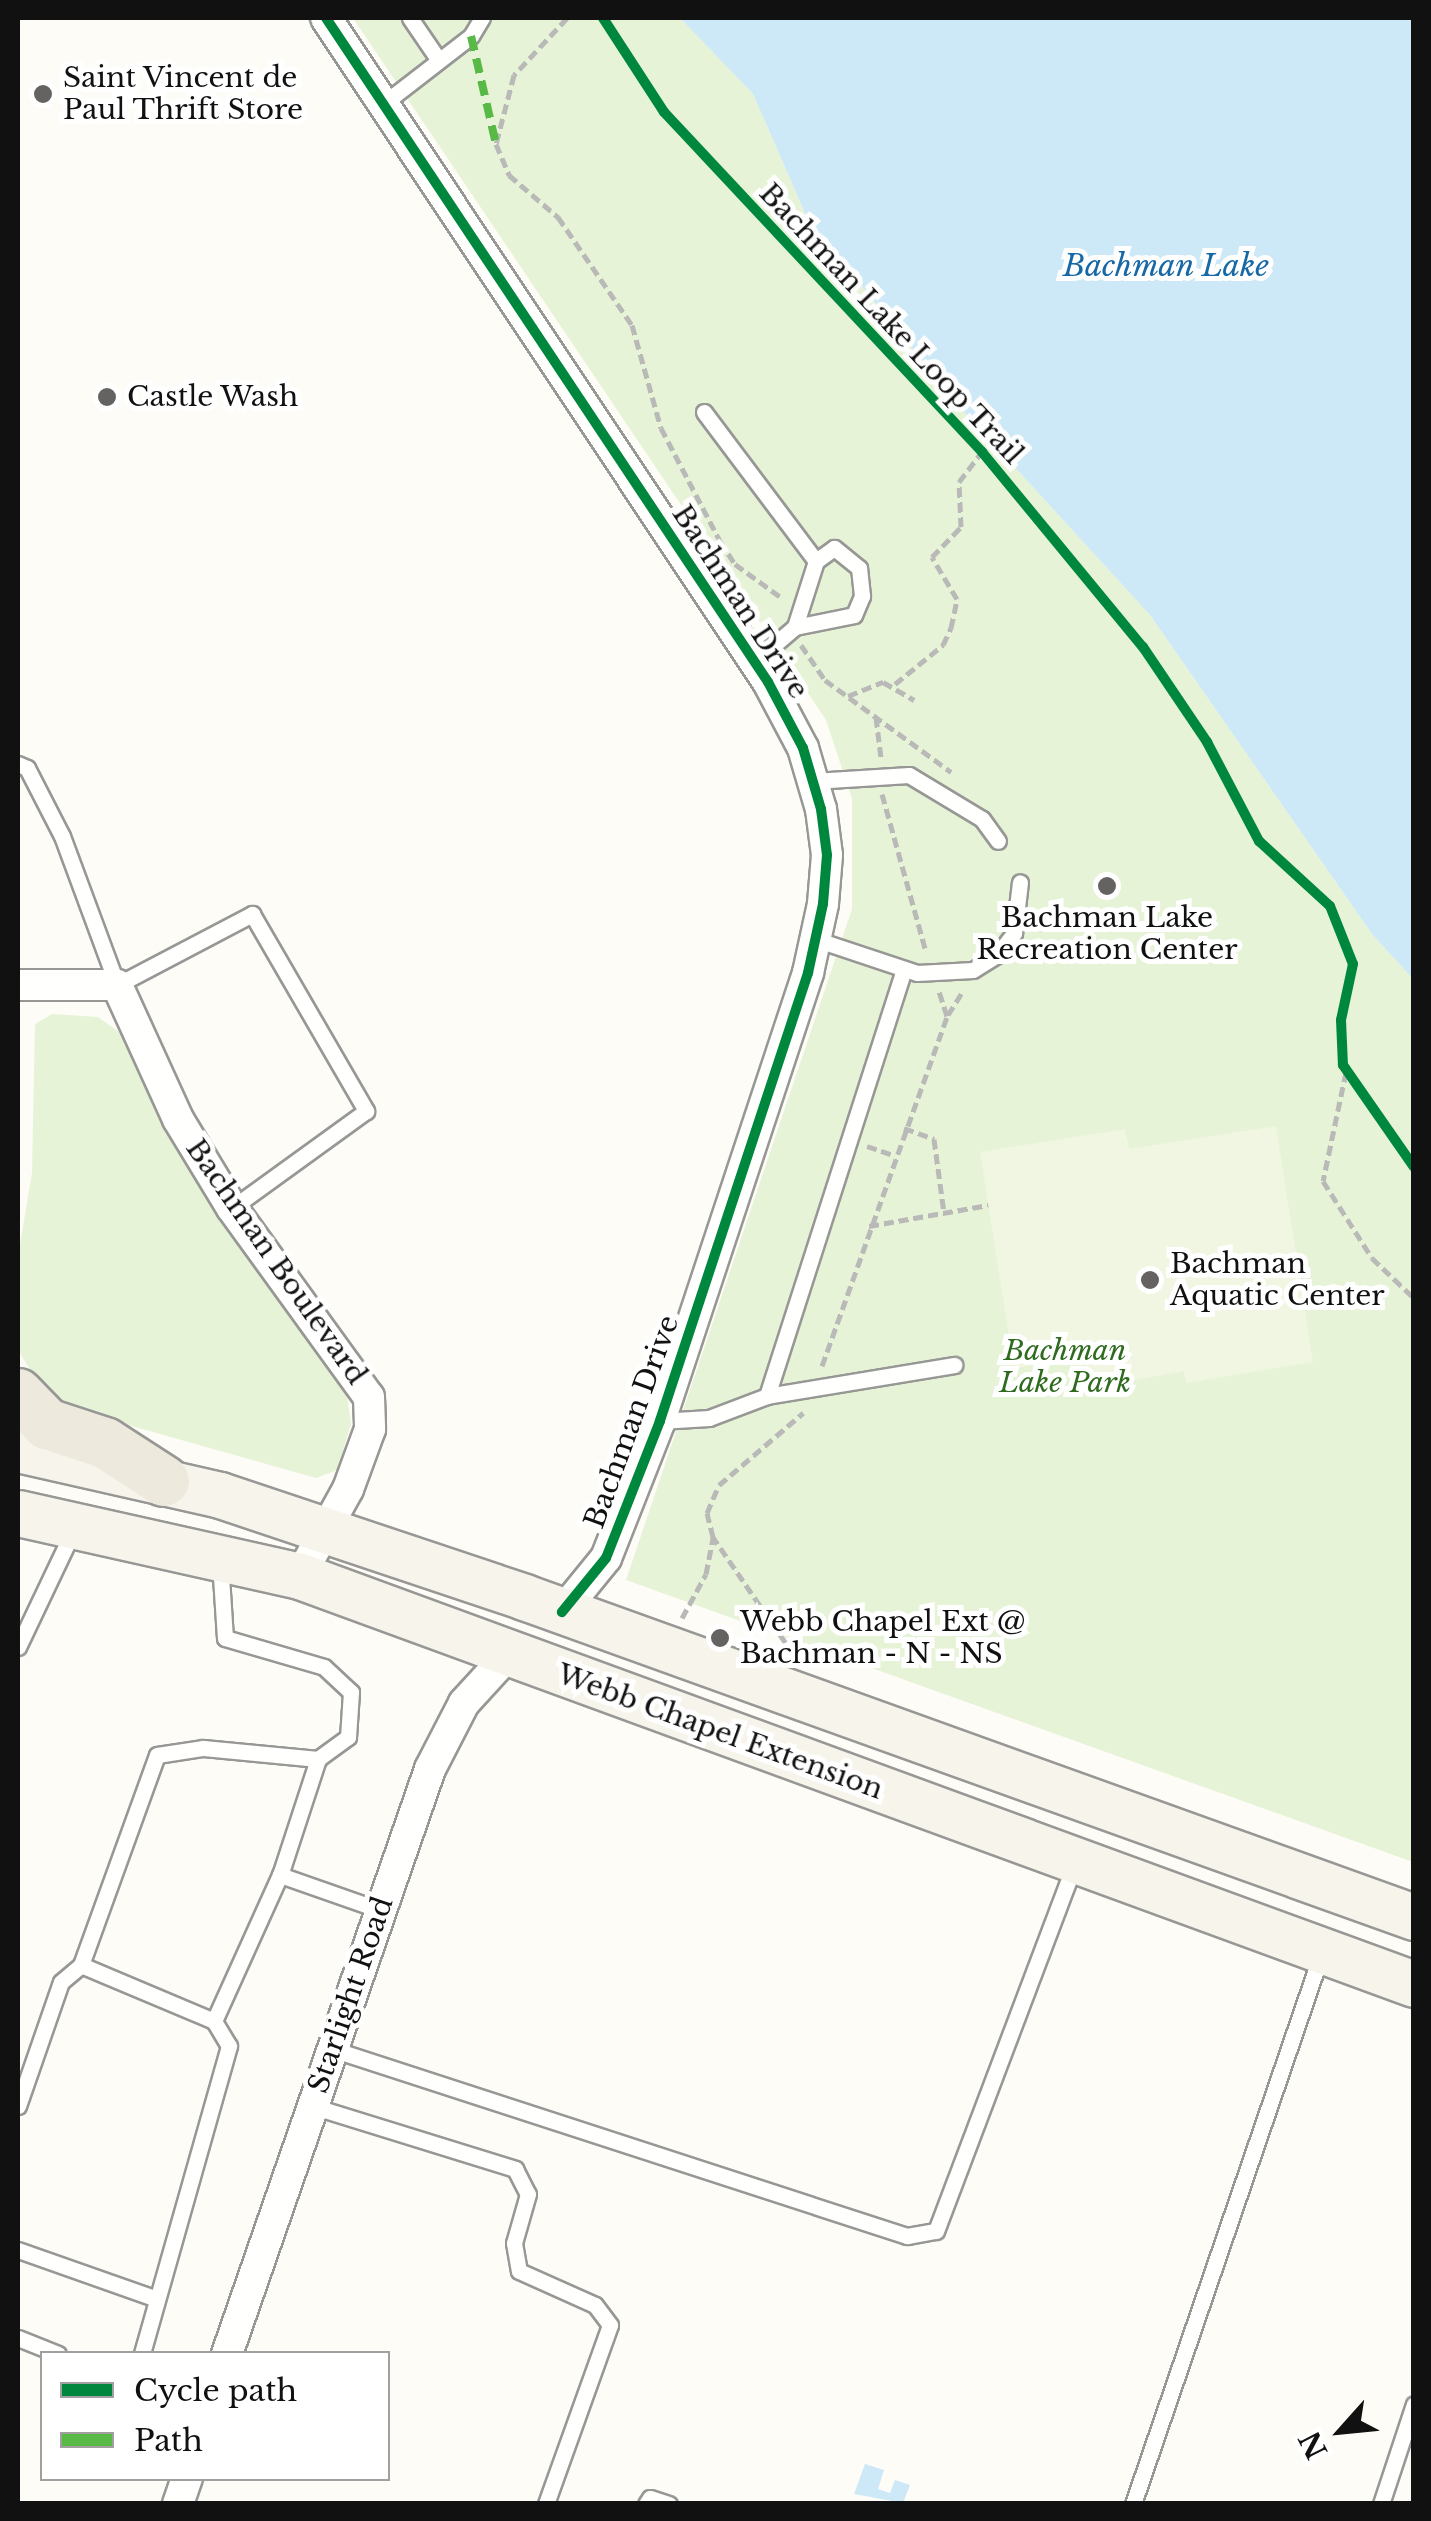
<!DOCTYPE html>
<style>
body{margin:0}
#map{position:relative;width:1431px;height:2521px;overflow:hidden;background:#fdfcf7;font-family:"Libre Baskerville",serif}
div>[style]{position:absolute}
.green>*{inset:0;background:#e7f3d7}
.pitch>*{inset:0;background:#f0f6e1}
.water>*{inset:0;background:#cde8f7}
.path>*{height:5px;margin-top:-2.5px;transform-origin:0;background:repeating-linear-gradient(90deg,#b9b9b8 0 10px,transparent 0 15px)}
.roads{filter:drop-shadow(2px 0 #979795) drop-shadow(-2px 0 #979795) drop-shadow(0 2px #979795) drop-shadow(0 -2px #979795)}
.service>*{height:15px;margin:-7.5px;padding:0 7.5px;transform-origin:7.5px;border-radius:7.5px;background:#fffffe}
.minor>*{height:30px;margin:-15px;padding:0 15px;transform-origin:15px;border-radius:15px;background:#fffffe}
.secondary>*{height:45px;margin:-22.5px;padding:0 22.5px;transform-origin:22.5px;border-radius:22.5px;background:#f6f4eb}
.primary>*{height:50px;margin:-25px;padding:0 25px;transform-origin:25px;border-radius:25px;background:#ede9dc}
.quiet>*{height:8px;margin-top:-4px;transform-origin:0;background:repeating-linear-gradient(90deg,#58b947 0 15px,transparent 0 23px)}
.cycleway>*{height:10px;margin:-5px;padding:0 5px;transform-origin:5px;border-radius:5px;background:#00873e}
.dots>*{width:28px;height:28px;translate:-50% -50%;box-sizing:border-box;border:5px solid #fff;border-radius:50%}
span{translate:-50% -50%;white-space:nowrap;text-align:center;line-height:1.15;-webkit-text-stroke:10px #fff;paint-order:stroke}
.poi-label{font-size:28px;color:#111}
.left{translate:0 -50%;text-align:left}
.street-label{font-size:28px;color:#111}
.park-label{font-size:28px;color:#2f6b1f;font-style:italic}
.water-label{font-size:30px;color:#1768a6;font-style:italic}
.frame{position:absolute;inset:0;border:20px solid #111;pointer-events:none}
.legend{position:absolute;left:40px;top:2351px;width:350px;height:130px;box-sizing:border-box;background:#fff;border:2px solid #a0a0a0;margin:0;padding:12px 18px;list-style:none;font-size:30px;color:#111}
.legend li{display:flex;align-items:center;gap:20px;height:50px}
.legend b{width:50px;border:2px solid #a0a0a0}
.north{position:absolute;left:1291px;top:2381px;width:100px;height:100px;-webkit-text-stroke:8px #fff;paint-order:stroke;rotate:243deg;font-size:28px;font-weight:700;line-height:40px;text-align:center;color:#111}
.north::after{content:'';display:block;margin:auto;width:35px;height:45px;background:#111;clip-path:polygon(50% 0,100% 100%,50% 72%,0 100%)}
</style>
<div id="map">
<div class="green">
<div style="clip-path:polygon(353px 18px,680px 18px,753px 94px,808px 220px,957px 404px,1150px 615px,1372px 934px,1413px 979px,1413px 1862px,626px 1580px,852px 909px,852px 799px,826px 720px)"></div>
<div style="clip-path:polygon(52px 1014px,98px 1017px,119px 1032px,183px 1157px,346px 1386px,351px 1424px,337px 1470px,316px 1478px,71px 1409px,40px 1386px,18px 1350px,18px 1256px,32px 1173px,35px 1024px)"></div>
</div>
<div class="pitch">
<div style="clip-path:polygon(1276px 1126px,1313px 1362px,1186px 1383px,1184px 1371px,1090px 1388px,1084px 1355px,1014px 1369px,980px 1152px,1125px 1129px,1129px 1149px)"></div>
</div>
<div class="water">
<div style="clip-path:polygon(680px 18px,1413px 18px,1413px 979px,1372px 934px,1150px 615px,957px 404px,808px 220px,753px 94px)"></div>
<div style="clip-path:polygon(865px 2464px,884px 2470px,878px 2489px,890px 2493px,895px 2480px,910px 2485px,903px 2503px,854px 2494px)"></div>
</div>
<div class="path">
<div style="left:567px;top:18px;width:78px;rotate:132.9deg"></div>
<div style="left:514px;top:75px;width:71px;rotate:104.6deg"></div>
<div style="left:496px;top:144px;width:34px;rotate:67deg"></div>
<div style="left:509px;top:175px;width:65px;rotate:40.6deg"></div>
<div style="left:558px;top:217px;width:131px;rotate:55.6deg"></div>
<div style="left:632px;top:325px;width:107px;rotate:74.3deg"></div>
<div style="left:661px;top:428px;width:127px;rotate:62.4deg"></div>
<div style="left:720px;top:541px;width:27px;rotate:57deg"></div>
<div style="left:735px;top:564px;width:58px;rotate:35.9deg"></div>
<div style="left:801px;top:645px;width:42px;rotate:55.6deg"></div>
<div style="left:825px;top:680px;width:156px;rotate:36.1deg"></div>
<div style="left:895px;top:684px;width:62px;rotate:-39.1deg"></div>
<div style="left:943px;top:645px;width:19px;rotate:-65deg"></div>
<div style="left:951px;top:628px;width:30px;rotate:-78deg"></div>
<div style="left:957px;top:599px;width:49px;rotate:-120.8deg"></div>
<div style="left:932px;top:557px;width:42px;rotate:-46deg"></div>
<div style="left:961px;top:527px;width:45px;rotate:-92.5deg"></div>
<div style="left:959px;top:482px;width:38px;rotate:-53deg"></div>
<div style="left:848px;top:696px;width:38px;rotate:-22deg"></div>
<div style="left:883px;top:682px;width:36px;rotate:30deg"></div>
<div style="left:876px;top:717px;width:41px;rotate:83deg"></div>
<div style="left:882px;top:794px;width:164px;rotate:74.4deg"></div>
<div style="left:948px;top:1015px;width:28px;rotate:-58deg"></div>
<div style="left:1346px;top:1072px;width:111px;rotate:101.9deg"></div>
<div style="left:1323px;top:1181px;width:91px;rotate:57.5deg"></div>
<div style="left:1372px;top:1258px;width:58px;rotate:43.6deg"></div>
<div style="left:904px;top:1128px;width:32px;rotate:20deg"></div>
<div style="left:934px;top:1139px;width:75px;rotate:82.3deg"></div>
<div style="left:867px;top:1146px;width:28px;rotate:19deg"></div>
<div style="left:869px;top:1226px;width:121px;rotate:-10deg"></div>
<div style="left:822px;top:1366px;width:372px;rotate:-70.3deg"></div>
<div style="left:947px;top:1016px;width:26px;rotate:-108deg"></div>
<div style="left:682px;top:1618px;width:50px;rotate:-61.4deg"></div>
<div style="left:706px;top:1574px;width:38px;rotate:-79deg"></div>
<div style="left:794px;top:1655px;width:143px;rotate:-124.5deg"></div>
<div style="left:713px;top:1537px;width:25px;rotate:-104deg"></div>
<div style="left:707px;top:1513px;width:30px;rotate:-67deg"></div>
<div style="left:719px;top:1485px;width:111px;rotate:-40.6deg"></div>
</div>
<div class="roads">
<div class="service">
<div style="left:410px;top:18px;width:50px;rotate:55.7deg"></div>
<div style="left:383px;top:104px;width:111px;rotate:-37.7deg"></div>
<div style="left:471px;top:36px;width:21px;rotate:-59deg"></div>
<div style="left:704px;top:412px;width:186px;rotate:53.1deg"></div>
<div style="left:816px;top:561px;width:69px;rotate:107.7deg"></div>
<div style="left:755px;top:661px;width:52px;rotate:-40.4deg"></div>
<div style="left:795px;top:627px;width:60px;rotate:-11.5deg"></div>
<div style="left:854px;top:615px;width:21px;rotate:-67deg"></div>
<div style="left:862px;top:596px;width:28px;rotate:-96deg"></div>
<div style="left:859px;top:568px;width:32px;rotate:-141deg"></div>
<div style="left:834px;top:548px;width:22px;rotate:144deg"></div>
<div style="left:18px;top:764px;width:10px;rotate:24deg"></div>
<div style="left:27px;top:768px;width:76px;rotate:62.8deg"></div>
<div style="left:62px;top:836px;width:159px;rotate:69.7deg"></div>
<div style="left:117px;top:985px;width:153px;rotate:-27.7deg"></div>
<div style="left:252px;top:914px;width:228px;rotate:59.9deg"></div>
<div style="left:366px;top:1111px;width:165px;rotate:144.1deg"></div>
<div style="left:813px;top:781px;width:96px;rotate:-3.6deg"></div>
<div style="left:909px;top:775px;width:85px;rotate:31.1deg"></div>
<div style="left:982px;top:819px;width:27px;rotate:54deg"></div>
<div style="left:818px;top:940px;width:104px;rotate:18.4deg"></div>
<div style="left:917px;top:973px;width:56px;rotate:-3.1deg"></div>
<div style="left:973px;top:970px;width:28px;rotate:-32deg"></div>
<div style="left:997px;top:955px;width:28px;rotate:-52deg"></div>
<div style="left:1014px;top:933px;width:51px;rotate:-83.3deg"></div>
<div style="left:767px;top:1396px;width:190px;rotate:-9.4deg"></div>
<div style="left:660px;top:1421px;width:49px;rotate:-3.5deg"></div>
<div style="left:709px;top:1418px;width:62px;rotate:-20.8deg"></div>
<div style="left:767px;top:1396px;width:448px;rotate:-72.2deg"></div>
<div style="left:220px;top:1561px;width:77px;rotate:86.3deg"></div>
<div style="left:225px;top:1638px;width:103px;rotate:16.3deg"></div>
<div style="left:324px;top:1667px;width:37px;rotate:43deg"></div>
<div style="left:351px;top:1692px;width:45px;rotate:93.8deg"></div>
<div style="left:348px;top:1737px;width:37px;rotate:144deg"></div>
<div style="left:318px;top:1759px;width:122px;rotate:108.1deg"></div>
<div style="left:18px;top:1647px;width:131px;rotate:-64.6deg"></div>
<div style="left:81px;top:1965px;width:223px;rotate:-70.1deg"></div>
<div style="left:157px;top:1755px;width:47px;rotate:-8.7deg"></div>
<div style="left:203px;top:1748px;width:116px;rotate:5.5deg"></div>
<div style="left:214px;top:2021px;width:160px;rotate:-65.7deg"></div>
<div style="left:280px;top:1875px;width:106px;rotate:19.3deg"></div>
<div style="left:332px;top:2049px;width:605px;rotate:18.02deg"></div>
<div style="left:907px;top:2236px;width:29px;rotate:-10deg"></div>
<div style="left:936px;top:2231px;width:391px;rotate:-69.3deg"></div>
<div style="left:18px;top:2106px;width:131px;rotate:-70.9deg"></div>
<div style="left:61px;top:1982px;width:26px;rotate:-40deg"></div>
<div style="left:81px;top:1965px;width:144px;rotate:22.8deg"></div>
<div style="left:214px;top:2021px;width:29px;rotate:59deg"></div>
<div style="left:229px;top:2046px;width:320px;rotate:105.8deg"></div>
<div style="left:312px;top:2106px;width:213px;rotate:17.2deg"></div>
<div style="left:515px;top:2169px;width:28px;rotate:63deg"></div>
<div style="left:528px;top:2194px;width:51px;rotate:105.9deg"></div>
<div style="left:514px;top:2243px;width:28px;rotate:80deg"></div>
<div style="left:519px;top:2271px;width:83px;rotate:24.1deg"></div>
<div style="left:595px;top:2305px;width:25px;rotate:53deg"></div>
<div style="left:610px;top:2325px;width:190px;rotate:109.7deg"></div>
<div style="left:18px;top:2250px;width:147px;rotate:19.4deg"></div>
<div style="left:18px;top:2338px;width:43px;rotate:21.8deg"></div>
<div style="left:646px;top:2504px;width:7px;rotate:-56deg"></div>
<div style="left:650px;top:2498px;width:20px;rotate:18deg"></div>
<div style="left:1133px;top:2504px;width:580px;rotate:-71.1deg"></div>
<div style="left:1381px;top:2504px;width:105px;rotate:-71.7deg"></div>
</div>
<div class="minor">
<div style="left:326px;top:18px;width:798px;rotate:56.35deg"></div>
<div style="left:768px;top:682px;width:75px;rotate:62.1deg"></div>
<div style="left:803px;top:748px;width:64px;rotate:73.6deg"></div>
<div style="left:821px;top:809px;width:46px;rotate:82.6deg"></div>
<div style="left:827px;top:855px;width:49px;rotate:94.7deg"></div>
<div style="left:823px;top:904px;width:71px;rotate:102.3deg"></div>
<div style="left:808px;top:973px;width:472px;rotate:108.3deg"></div>
<div style="left:660px;top:1421px;width:147px;rotate:111.5deg"></div>
<div style="left:606px;top:1558px;width:70px;rotate:129.2deg"></div>
<div style="left:18px;top:985px;width:99px"></div>
<div style="left:117px;top:985px;width:147px;rotate:65.5deg"></div>
<div style="left:178px;top:1119px;width:104px;rotate:58.8deg"></div>
<div style="left:232px;top:1208px;width:233px;rotate:54.1deg"></div>
<div style="left:369px;top:1397px;width:32px;rotate:88deg"></div>
<div style="left:370px;top:1429px;width:64px;rotate:110.1deg"></div>
<div style="left:348px;top:1489px;width:99px;rotate:118.9deg"></div>
<div style="left:227px;top:2354px;width:619px;rotate:-70.86deg"></div>
<div style="left:430px;top:1769px;width:74px;rotate:-62.7deg"></div>
<div style="left:464px;top:1703px;width:65px;rotate:-47.5deg"></div>
<div style="left:178px;top:2504px;width:28px;rotate:-71deg"></div>
</div>
<div class="secondary">
<div style="left:18px;top:1449px;width:207px;rotate:12.8deg"></div>
<div style="left:220px;top:1495px;width:321px;rotate:18.5deg"></div>
<div style="left:524px;top:1597px;width:946px;rotate:19.78deg"></div>
<div style="left:18px;top:1513px;width:289px;rotate:12.6deg"></div>
<div style="left:300px;top:1576px;width:1186px;rotate:20.12deg"></div>
</div>
<div class="primary">
<div style="left:18px;top:1394px;width:42px;rotate:46deg"></div>
<div style="left:47px;top:1424px;width:61px;rotate:18.1deg"></div>
<div style="left:105px;top:1443px;width:70px;rotate:32.8deg"></div>
</div>
</div>
<div class="quiet">
<div style="left:471px;top:36px;width:111px;rotate:77deg"></div>
</div>
<div class="cycleway">
<div style="left:326px;top:18px;width:798px;rotate:56.35deg"></div>
<div style="left:768px;top:682px;width:75px;rotate:62.1deg"></div>
<div style="left:803px;top:748px;width:64px;rotate:73.6deg"></div>
<div style="left:821px;top:809px;width:46px;rotate:82.6deg"></div>
<div style="left:827px;top:855px;width:49px;rotate:94.7deg"></div>
<div style="left:823px;top:904px;width:71px;rotate:102.3deg"></div>
<div style="left:808px;top:973px;width:472px;rotate:108.3deg"></div>
<div style="left:660px;top:1421px;width:147px;rotate:111.5deg"></div>
<div style="left:606px;top:1558px;width:70px;rotate:129.2deg"></div>
<div style="left:603px;top:18px;width:112px;rotate:57deg"></div>
<div style="left:664px;top:112px;width:466px;rotate:46.9deg"></div>
<div style="left:982px;top:452px;width:253px;rotate:50.5deg"></div>
<div style="left:1143px;top:647px;width:115px;rotate:56deg"></div>
<div style="left:1207px;top:742px;width:112px;rotate:62.3deg"></div>
<div style="left:1259px;top:841px;width:96px;rotate:42.5deg"></div>
<div style="left:1330px;top:906px;width:62px;rotate:68.4deg"></div>
<div style="left:1353px;top:964px;width:57px;rotate:102.1deg"></div>
<div style="left:1341px;top:1020px;width:45px;rotate:87.5deg"></div>
<div style="left:1343px;top:1065px;width:124px;rotate:55.2deg"></div>
</div>
<div class="dots">
<div style="left:43px;top:94px;background:#646362"></div>
<div style="left:107px;top:397px;background:#646362"></div>
<div style="left:1107px;top:886px;background:#646362"></div>
<div style="left:1150px;top:1280px;background:#646362"></div>
<div style="left:720px;top:1638px;background:#646362"></div>
</div>
<div class="poi-label">
<span class="left" style="left:63px;top:94px">Saint Vincent de<br>Paul Thrift Store</span>
<span class="left" style="left:127px;top:397px">Castle Wash</span>
<span style="left:1107px;top:934px">Bachman Lake<br>Recreation Center</span>
<span class="left" style="left:1170px;top:1280px">Bachman<br>Aquatic Center</span>
<span class="left" style="left:740px;top:1638px">Webb Chapel Ext @<br>Bachman - N - NS</span>
</div>
<div class="street-label">
<span style="left:891px;top:324px;rotate:47deg">Bachman Lake Loop Trail</span>
<span style="left:740px;top:602px;rotate:57deg">Bachman Drive</span>
<span style="left:276px;top:1262px;rotate:55deg">Bachman Boulevard</span>
<span style="left:632px;top:1422px;rotate:-70deg">Bachman Drive</span>
<span style="left:720px;top:1732px;rotate:20deg">Webb Chapel Extension</span>
<span style="left:351px;top:1995px;rotate:-71deg">Starlight Road</span>
</div>
<div class="park-label">
<span style="left:1065px;top:1367px">Bachman<br>Lake Park</span>
</div>
<div class="water-label">
<span style="left:1166px;top:266px">Bachman Lake</span>
</div>
<div class="frame"></div>
<ul class="legend">
<li><b style="height:12px;background:#00873e"></b>Cycle path</li>
<li><b style="height:12px;background:#58b947"></b>Path</li>
</ul>
<div class="north">N</div>
</div>
